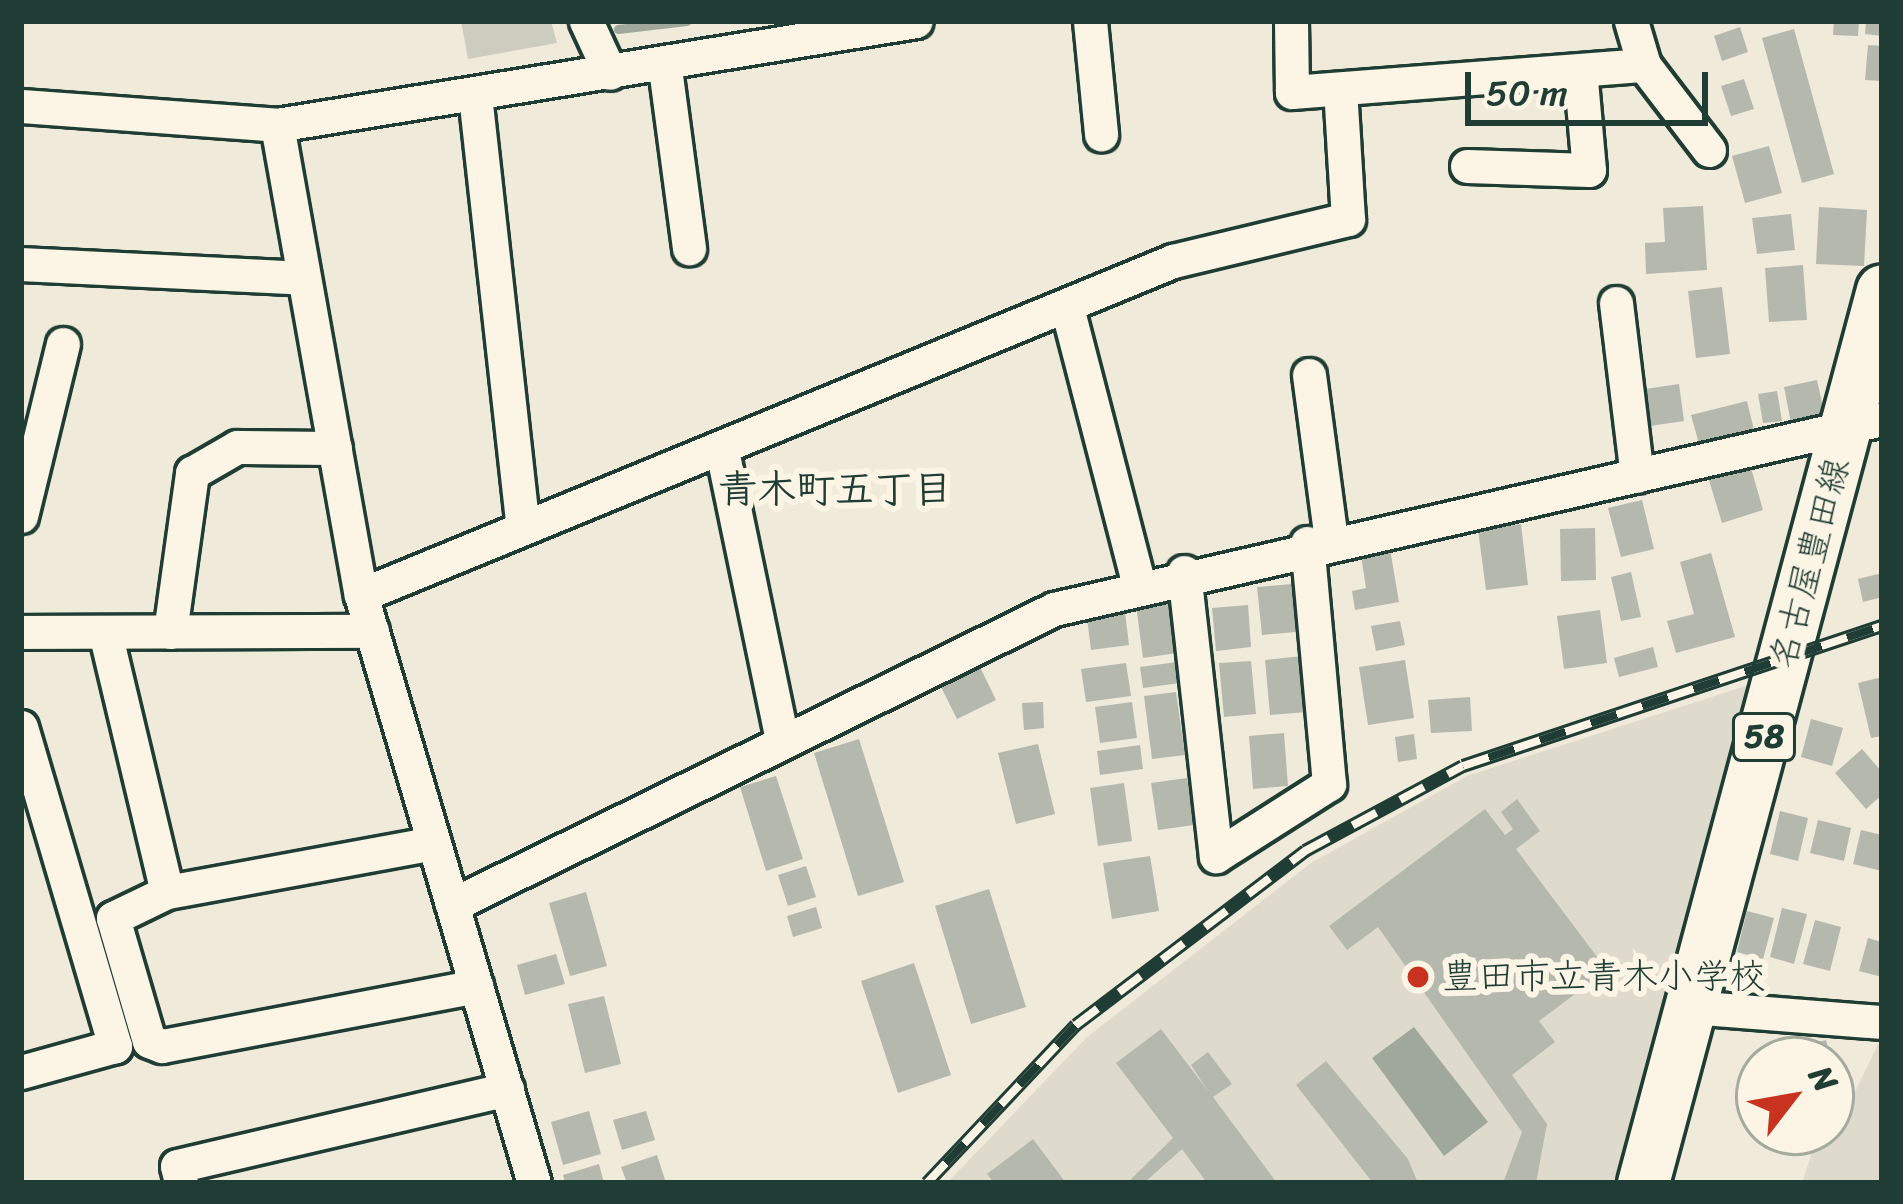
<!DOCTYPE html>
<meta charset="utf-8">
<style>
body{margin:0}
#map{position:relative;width:1903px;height:1204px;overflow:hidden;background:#efeada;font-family:Sriracha,"Klee One",sans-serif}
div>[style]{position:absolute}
.built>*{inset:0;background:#dedbcc}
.green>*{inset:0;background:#cccdbf}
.water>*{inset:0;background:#9fa89a}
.stream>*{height:9px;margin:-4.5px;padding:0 4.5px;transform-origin:4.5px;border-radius:4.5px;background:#9fa89a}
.building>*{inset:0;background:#b5b9ad}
.roads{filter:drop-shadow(3px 0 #1f3d34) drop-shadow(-3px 0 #1f3d34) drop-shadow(0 3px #1f3d34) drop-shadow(0 -3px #1f3d34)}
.street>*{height:33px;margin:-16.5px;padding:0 16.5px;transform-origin:16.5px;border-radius:16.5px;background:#fcf5e5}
.primary>*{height:51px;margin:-25.5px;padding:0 25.5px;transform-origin:25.5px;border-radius:25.5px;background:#fcf5e5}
.rail>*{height:14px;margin-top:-7px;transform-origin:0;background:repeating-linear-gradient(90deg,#fcf5e5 0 27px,#1f3d34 0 54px);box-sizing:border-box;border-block:3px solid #1f3d34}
.dots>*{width:33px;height:33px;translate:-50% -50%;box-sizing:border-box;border:6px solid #fcf5e5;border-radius:50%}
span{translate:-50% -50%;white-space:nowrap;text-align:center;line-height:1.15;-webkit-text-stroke:12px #fcf5e5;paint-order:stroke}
.shield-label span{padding:3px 9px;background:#fcf5e5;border:3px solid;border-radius:9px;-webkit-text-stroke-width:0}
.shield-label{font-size:33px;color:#1f3d34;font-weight:700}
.street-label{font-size:36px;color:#1f3d34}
.poi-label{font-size:36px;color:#1f3d34}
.left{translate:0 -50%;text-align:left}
.neighbourhood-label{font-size:39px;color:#1f3d34;font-weight:700}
.frame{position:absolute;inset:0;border:24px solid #1f3d34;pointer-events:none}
.north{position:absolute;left:1735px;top:1036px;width:120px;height:120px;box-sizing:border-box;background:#fcf5e5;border:3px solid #a4ab9e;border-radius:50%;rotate:59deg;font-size:33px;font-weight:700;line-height:48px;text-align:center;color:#1f3d34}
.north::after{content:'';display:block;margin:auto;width:42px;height:54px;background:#c8321e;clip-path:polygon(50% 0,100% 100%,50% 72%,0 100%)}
.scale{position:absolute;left:1465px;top:72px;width:243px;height:54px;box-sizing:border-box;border:6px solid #1f3d34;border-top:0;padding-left:15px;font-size:36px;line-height:42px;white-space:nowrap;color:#1f3d34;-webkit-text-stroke:9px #fcf5e5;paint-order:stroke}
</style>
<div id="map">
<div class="built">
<div style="clip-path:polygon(1758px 682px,1622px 1183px,947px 1183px,1087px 1037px,1311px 863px,1467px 776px)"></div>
<div style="clip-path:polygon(1882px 1036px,1882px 1183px,1802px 1183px,1818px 1134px,1841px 1121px)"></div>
</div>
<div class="green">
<div style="clip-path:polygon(461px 21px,551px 21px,557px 43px,468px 59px)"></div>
</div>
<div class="water">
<div style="clip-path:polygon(1414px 1027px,1488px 1122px,1444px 1156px,1372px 1058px)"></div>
</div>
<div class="stream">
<div style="left:618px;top:29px;width:69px;rotate:-6.6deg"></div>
</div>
<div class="building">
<div style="clip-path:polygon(1834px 21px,1859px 21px,1858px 36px,1833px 35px)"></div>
<div style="clip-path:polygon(1866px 21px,1882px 21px,1882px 36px,1865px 34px)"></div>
<div style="clip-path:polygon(1740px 27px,1748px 52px,1722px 61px,1714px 36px)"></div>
<div style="clip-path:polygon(1794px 29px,1834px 174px,1802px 183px,1762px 38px)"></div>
<div style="clip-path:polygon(1868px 45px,1882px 46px,1882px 81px,1865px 80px)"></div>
<div style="clip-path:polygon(1744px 79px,1754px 109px,1731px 116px,1721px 86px)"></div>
<div style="clip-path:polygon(1769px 146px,1782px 193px,1745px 203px,1732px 156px)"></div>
<div style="clip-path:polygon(1703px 206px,1707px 270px,1646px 274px,1645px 243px,1665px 242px,1663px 208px)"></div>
<div style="clip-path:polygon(1819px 207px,1867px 210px,1864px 266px,1816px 264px)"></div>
<div style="clip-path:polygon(1791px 214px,1795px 250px,1757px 254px,1752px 218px)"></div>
<div style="clip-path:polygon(1803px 265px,1807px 320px,1769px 322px,1765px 268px)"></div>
<div style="clip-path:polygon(1722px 287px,1730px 354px,1696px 358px,1688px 291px)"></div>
<div style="clip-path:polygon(1817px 380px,1825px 416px,1791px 423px,1784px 387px)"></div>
<div style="clip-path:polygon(1679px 384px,1684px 421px,1650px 426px,1645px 389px)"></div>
<div style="clip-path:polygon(1777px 391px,1782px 421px,1763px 423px,1758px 394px)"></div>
<div style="clip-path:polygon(1747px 401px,1754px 430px,1699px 444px,1691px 415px)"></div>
<div style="clip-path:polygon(1751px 468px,1763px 510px,1722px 523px,1709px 480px)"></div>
<div style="clip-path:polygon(1642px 500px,1654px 549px,1621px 557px,1608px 508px)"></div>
<div style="clip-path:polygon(1521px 524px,1528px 585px,1486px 590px,1478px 530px)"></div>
<div style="clip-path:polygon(1595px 528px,1596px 580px,1561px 581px,1560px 529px)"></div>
<div style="clip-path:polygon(1388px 537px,1399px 602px,1355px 610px,1352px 591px,1366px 588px,1359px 542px)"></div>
<div style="clip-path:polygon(1711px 553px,1735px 637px,1676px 653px,1667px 621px,1694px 614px,1680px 562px)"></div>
<div style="clip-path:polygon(1631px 572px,1641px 617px,1621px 621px,1611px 577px)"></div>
<div style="clip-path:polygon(1882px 573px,1882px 597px,1863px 602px,1858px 579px)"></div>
<div style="clip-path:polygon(1292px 584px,1296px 632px,1262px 635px,1257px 587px)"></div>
<div style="clip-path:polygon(1169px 601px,1177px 653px,1143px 658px,1136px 605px)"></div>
<div style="clip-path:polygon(1248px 605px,1251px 647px,1216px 651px,1212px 608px)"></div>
<div style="clip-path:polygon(1600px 610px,1607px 663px,1564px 669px,1557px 616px)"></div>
<div style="clip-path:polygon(1125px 612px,1129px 645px,1091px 650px,1087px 618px)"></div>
<div style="clip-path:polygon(1400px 621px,1405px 645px,1376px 651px,1371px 626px)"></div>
<div style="clip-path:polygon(1653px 647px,1658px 667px,1619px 677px,1614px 658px)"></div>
<div style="clip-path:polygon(1302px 656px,1307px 712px,1270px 715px,1265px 660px)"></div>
<div style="clip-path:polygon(1405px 660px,1414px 718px,1368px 725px,1359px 667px)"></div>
<div style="clip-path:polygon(1251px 661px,1256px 714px,1224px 717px,1219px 663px)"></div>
<div style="clip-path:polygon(1177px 662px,1180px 683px,1143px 688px,1140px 667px)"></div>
<div style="clip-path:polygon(978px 663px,996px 700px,957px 719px,939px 683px)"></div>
<div style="clip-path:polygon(1126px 663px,1131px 696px,1086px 702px,1081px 669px)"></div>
<div style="clip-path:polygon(1882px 677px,1882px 736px,1871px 738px,1858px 683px)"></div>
<div style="clip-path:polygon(1176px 692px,1185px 755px,1152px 759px,1144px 696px)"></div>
<div style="clip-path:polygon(1470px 697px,1472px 731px,1431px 733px,1428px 700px)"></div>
<div style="clip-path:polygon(1043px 702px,1044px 728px,1024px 730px,1022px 703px)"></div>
<div style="clip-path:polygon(1132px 702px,1137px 738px,1100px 743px,1095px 707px)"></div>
<div style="clip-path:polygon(1811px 719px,1843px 728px,1832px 766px,1801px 757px)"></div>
<div style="clip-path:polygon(1284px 733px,1288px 786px,1253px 789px,1249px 736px)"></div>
<div style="clip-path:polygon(1414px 734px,1417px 759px,1398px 762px,1395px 737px)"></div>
<div style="clip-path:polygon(859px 739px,904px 882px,858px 896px,814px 753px)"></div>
<div style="clip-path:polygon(1038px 744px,1055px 814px,1016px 824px,998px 753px)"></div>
<div style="clip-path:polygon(1140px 745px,1143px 769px,1100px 775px,1097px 751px)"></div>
<div style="clip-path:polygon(1862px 749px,1882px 772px,1882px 795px,1866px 809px,1835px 773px)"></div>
<div style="clip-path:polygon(776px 776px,803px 859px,766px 871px,740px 787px)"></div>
<div style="clip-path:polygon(1187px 778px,1194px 825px,1158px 830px,1151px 783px)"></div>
<div style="clip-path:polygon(1124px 783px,1132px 841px,1098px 846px,1090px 788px)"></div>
<div style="clip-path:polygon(1517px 799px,1540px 831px,1516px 849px,1607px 970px,1539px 1021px,1555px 1042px,1512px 1075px,1547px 1124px,1536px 1183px,1503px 1183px,1522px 1132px,1378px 927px,1347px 950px,1329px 926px,1485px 809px,1505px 835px,1513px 829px,1501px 812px)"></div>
<div style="clip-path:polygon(1780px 811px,1808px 818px,1798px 861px,1770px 854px)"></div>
<div style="clip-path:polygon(1818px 820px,1851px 828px,1844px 861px,1810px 853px)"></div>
<div style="clip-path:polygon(1861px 830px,1882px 835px,1882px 871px,1853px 864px)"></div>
<div style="clip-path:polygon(1150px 856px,1159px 911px,1112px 919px,1103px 863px)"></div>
<div style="clip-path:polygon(806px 866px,816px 897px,788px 906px,778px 875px)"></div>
<div style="clip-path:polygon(989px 889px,1026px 1007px,971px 1024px,935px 906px)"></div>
<div style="clip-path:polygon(586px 892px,607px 966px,570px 976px,549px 903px)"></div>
<div style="clip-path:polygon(816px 907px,822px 928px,793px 937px,787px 916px)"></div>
<div style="clip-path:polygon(1782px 908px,1807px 914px,1794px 964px,1770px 957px)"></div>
<div style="clip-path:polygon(1747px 911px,1774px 918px,1763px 959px,1737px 952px)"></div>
<div style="clip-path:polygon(1815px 920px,1841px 927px,1830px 971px,1803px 964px)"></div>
<div style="clip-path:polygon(1868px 938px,1882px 942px,1882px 977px,1859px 971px)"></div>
<div style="clip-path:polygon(556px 954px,565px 984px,525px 995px,517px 965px)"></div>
<div style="clip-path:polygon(914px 963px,951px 1075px,898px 1093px,861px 981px)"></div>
<div style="clip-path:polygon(604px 996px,621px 1064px,585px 1073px,568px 1004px)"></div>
<div style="clip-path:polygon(1161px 1029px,1208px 1091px,1191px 1065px,1208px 1052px,1232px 1084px,1213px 1097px,1277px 1183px,1207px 1183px,1182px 1149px,1144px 1183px,1127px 1183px,1173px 1138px,1116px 1063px)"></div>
<div style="clip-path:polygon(1826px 1040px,1831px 1060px,1789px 1060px,1786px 1050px)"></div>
<div style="clip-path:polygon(1326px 1061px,1408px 1159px,1418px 1183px,1373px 1183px,1296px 1085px)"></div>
<div style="clip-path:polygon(589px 1111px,601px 1154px,563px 1165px,551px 1122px)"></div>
<div style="clip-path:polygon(646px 1111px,655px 1140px,622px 1150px,613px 1120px)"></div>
<div style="clip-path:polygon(1033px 1139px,1066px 1183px,994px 1183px,987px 1174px)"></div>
<div style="clip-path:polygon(657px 1155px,666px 1183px,627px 1183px,621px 1167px)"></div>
<div style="clip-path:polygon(599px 1164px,604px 1183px,565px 1183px,563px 1175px)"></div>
</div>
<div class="roads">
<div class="street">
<div style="left:586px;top:21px;width:57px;rotate:65.2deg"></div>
<div style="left:1090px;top:21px;width:114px;rotate:84.4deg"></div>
<div style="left:1291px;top:21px;width:71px;rotate:89.2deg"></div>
<div style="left:1292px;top:92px;width:353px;rotate:-4.4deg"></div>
<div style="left:1644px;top:65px;width:46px;rotate:-106.5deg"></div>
<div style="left:1644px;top:65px;width:107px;rotate:52.6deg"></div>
<div style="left:665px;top:68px;width:182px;rotate:82.4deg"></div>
<div style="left:475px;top:95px;width:435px;rotate:83.7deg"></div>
<div style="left:21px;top:106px;width:257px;rotate:4.2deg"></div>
<div style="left:277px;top:125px;width:647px;rotate:-9.24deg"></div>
<div style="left:277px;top:125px;width:477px;rotate:79.9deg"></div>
<div style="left:361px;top:595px;width:613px;rotate:73.61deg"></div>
<div style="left:1467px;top:166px;width:122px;rotate:1.9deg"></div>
<div style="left:1589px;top:170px;width:100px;rotate:-95.1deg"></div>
<div style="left:21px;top:264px;width:283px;rotate:2.8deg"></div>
<div style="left:1616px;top:303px;width:174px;rotate:83.1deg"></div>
<div style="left:1068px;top:311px;width:283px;rotate:75.5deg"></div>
<div style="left:1309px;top:375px;width:165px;rotate:82.4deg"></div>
<div style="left:723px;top:455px;width:286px;rotate:78.3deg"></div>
<div style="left:21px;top:516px;width:177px;rotate:-76.3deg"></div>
<div style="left:1184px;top:572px;width:286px;rotate:83.6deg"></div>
<div style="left:1216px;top:856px;width:134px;rotate:-32.5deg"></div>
<div style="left:1329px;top:784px;width:242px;rotate:-95.2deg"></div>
<div style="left:361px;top:595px;width:878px;rotate:-22.36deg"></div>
<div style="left:1173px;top:261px;width:180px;rotate:-13.5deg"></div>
<div style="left:1348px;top:219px;width:130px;rotate:-93.5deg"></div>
<div style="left:21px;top:632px;width:351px;rotate:-0.2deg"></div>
<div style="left:105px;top:632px;width:267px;rotate:76.6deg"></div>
<div style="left:170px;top:632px;width:161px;rotate:-82.1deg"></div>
<div style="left:192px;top:473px;width:52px;rotate:-30deg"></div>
<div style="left:237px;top:447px;width:98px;rotate:0.6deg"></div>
<div style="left:21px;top:727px;width:333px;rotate:73.6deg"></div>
<div style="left:115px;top:1046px;width:98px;rotate:164.5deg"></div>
<div style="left:434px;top:843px;width:271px;rotate:169.6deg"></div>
<div style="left:167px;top:892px;width:60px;rotate:154.3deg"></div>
<div style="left:113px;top:918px;width:128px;rotate:73.7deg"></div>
<div style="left:149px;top:1041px;width:14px;rotate:21deg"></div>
<div style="left:162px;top:1046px;width:320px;rotate:-10.8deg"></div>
<div style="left:452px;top:905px;width:671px;rotate:-26.18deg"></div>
<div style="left:1054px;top:609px;width:850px;rotate:-12.92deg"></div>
<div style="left:1690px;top:1007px;width:193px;rotate:4.5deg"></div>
<div style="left:181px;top:1183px;width:17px;rotate:-103deg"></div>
<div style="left:177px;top:1166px;width:339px;rotate:-13.1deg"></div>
</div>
<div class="primary">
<div style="left:1643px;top:1183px;width:924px;rotate:-75.02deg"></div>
</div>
</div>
<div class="rail">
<div style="left:927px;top:1183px;width:217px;rotate:-46.7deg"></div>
<div style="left:1076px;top:1025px;width:288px;rotate:-37.2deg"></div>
<div style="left:1305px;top:851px;width:179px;rotate:-28.3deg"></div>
<div style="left:1463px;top:766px;width:442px;rotate:-18.5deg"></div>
</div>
<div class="dots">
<div style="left:1418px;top:977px;background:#c8321e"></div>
</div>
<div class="shield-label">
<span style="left:1764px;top:737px">58</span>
</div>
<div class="street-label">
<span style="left:1810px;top:563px;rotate:-75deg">名古屋豊田線</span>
</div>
<div class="poi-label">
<span class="left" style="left:1442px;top:977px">豊田市立青木小学校</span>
</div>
<div class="neighbourhood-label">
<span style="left:835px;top:489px">青木町五丁目</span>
</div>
<div class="frame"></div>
<div class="north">N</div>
<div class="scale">50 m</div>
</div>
